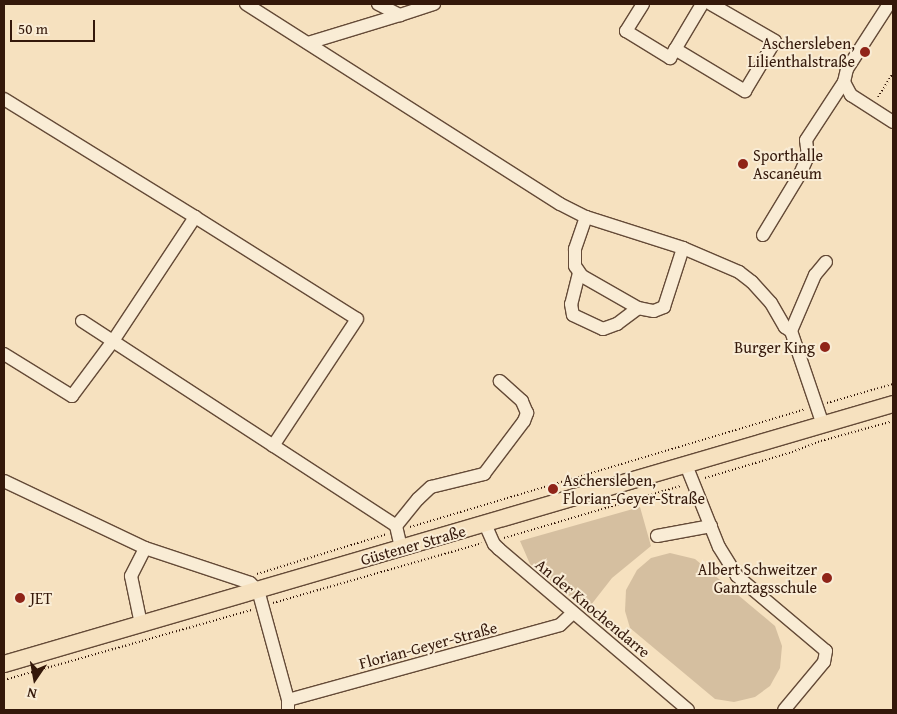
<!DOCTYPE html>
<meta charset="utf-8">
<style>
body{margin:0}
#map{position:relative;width:897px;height:714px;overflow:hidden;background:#f6e1bf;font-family:"Gentium Book Plus",serif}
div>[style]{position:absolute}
.green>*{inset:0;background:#d5bfa0}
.path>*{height:2px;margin-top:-1px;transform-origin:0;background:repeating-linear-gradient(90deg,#34180a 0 1px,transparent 0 3.5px)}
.roads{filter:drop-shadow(1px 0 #644a37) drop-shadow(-1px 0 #644a37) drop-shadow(0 1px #644a37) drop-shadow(0 -1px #644a37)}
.minor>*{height:12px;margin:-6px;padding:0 6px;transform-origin:6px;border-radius:6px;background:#f9ecd5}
.major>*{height:16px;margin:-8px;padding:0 8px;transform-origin:8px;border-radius:8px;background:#f6e1bf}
.dots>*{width:14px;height:14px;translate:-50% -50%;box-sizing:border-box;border:2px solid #f9ecd5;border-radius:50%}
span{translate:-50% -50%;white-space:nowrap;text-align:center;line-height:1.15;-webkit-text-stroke:4px #f9ecd5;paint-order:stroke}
.poi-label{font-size:16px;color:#34180a}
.right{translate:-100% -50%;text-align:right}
.left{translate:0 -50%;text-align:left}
.street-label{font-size:16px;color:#34180a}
.frame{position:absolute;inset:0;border:5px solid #34180a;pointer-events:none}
.north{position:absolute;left:10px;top:654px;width:50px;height:50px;-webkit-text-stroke:4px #f9ecd5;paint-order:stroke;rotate:192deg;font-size:14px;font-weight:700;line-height:20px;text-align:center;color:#34180a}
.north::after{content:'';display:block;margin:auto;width:18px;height:22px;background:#34180a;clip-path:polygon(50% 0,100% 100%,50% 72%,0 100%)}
.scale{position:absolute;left:10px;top:20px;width:85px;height:22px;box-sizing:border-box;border:2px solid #34180a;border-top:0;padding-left:6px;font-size:15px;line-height:18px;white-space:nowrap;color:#34180a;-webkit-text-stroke:4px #f9ecd5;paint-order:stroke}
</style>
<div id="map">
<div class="green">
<div style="clip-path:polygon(640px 507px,651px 546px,612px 578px,587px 610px,530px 564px,520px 541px)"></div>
<div style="clip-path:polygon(670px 553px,695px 559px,775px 626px,782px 646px,780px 668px,770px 686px,755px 697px,734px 702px,715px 699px,630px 628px,625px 611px,626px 590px,637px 570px,651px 558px)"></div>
</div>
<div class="path">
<div style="left:878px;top:97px;width:28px;rotate:-58deg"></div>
<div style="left:827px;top:403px;width:69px;rotate:-16.1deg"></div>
<div style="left:705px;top:478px;width:91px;rotate:-16.6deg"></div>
<div style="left:792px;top:452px;width:31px;rotate:-21deg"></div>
<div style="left:821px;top:441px;width:75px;rotate:-15.5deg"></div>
<div style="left:410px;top:527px;width:413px;rotate:-16.6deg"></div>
<div style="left:504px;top:538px;width:184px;rotate:-16.4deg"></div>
<div style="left:257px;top:574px;width:136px;rotate:-17.1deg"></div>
<div style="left:273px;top:603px;width:217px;rotate:-16deg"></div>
<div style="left:4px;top:680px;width:258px;rotate:-15.8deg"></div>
</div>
<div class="roads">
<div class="minor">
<div style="left:246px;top:4px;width:372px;rotate:32.5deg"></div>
<div style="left:560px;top:204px;width:29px;rotate:27deg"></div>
<div style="left:586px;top:217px;width:102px;rotate:17.7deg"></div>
<div style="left:683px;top:248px;width:61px;rotate:23.2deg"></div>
<div style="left:739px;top:272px;width:16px;rotate:38deg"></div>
<div style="left:752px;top:282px;width:28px;rotate:48deg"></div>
<div style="left:771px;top:303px;width:28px;rotate:60deg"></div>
<div style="left:785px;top:327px;width:7px;rotate:34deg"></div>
<div style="left:378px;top:4px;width:25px;rotate:27deg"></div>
<div style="left:400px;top:15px;width:36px;rotate:-18deg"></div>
<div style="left:643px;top:4px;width:32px;rotate:122deg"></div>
<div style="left:626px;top:31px;width:52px;rotate:31.5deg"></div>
<div style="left:670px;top:58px;width:63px;rotate:-59.3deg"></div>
<div style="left:889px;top:4px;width:77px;rotate:122.9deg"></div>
<div style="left:847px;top:69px;width:13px;rotate:103deg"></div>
<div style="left:844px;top:82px;width:15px;rotate:62deg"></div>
<div style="left:851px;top:95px;width:50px;rotate:32.7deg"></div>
<div style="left:308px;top:43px;width:96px;rotate:-16.9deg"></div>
<div style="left:675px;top:49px;width:82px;rotate:31deg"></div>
<div style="left:745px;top:91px;width:58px;rotate:-59deg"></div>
<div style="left:775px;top:41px;width:74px;rotate:-150deg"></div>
<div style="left:4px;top:99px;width:225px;rotate:31.7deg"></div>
<div style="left:586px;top:217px;width:34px;rotate:109deg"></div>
<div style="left:575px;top:249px;width:17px;rotate:90deg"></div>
<div style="left:575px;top:266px;width:12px;rotate:55deg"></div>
<div style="left:582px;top:276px;width:64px;rotate:29.7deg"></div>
<div style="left:638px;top:308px;width:16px;rotate:11deg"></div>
<div style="left:654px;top:311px;width:11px;rotate:-22deg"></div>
<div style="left:664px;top:307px;width:62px;rotate:-72.1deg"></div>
<div style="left:763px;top:235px;width:71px;rotate:-58.8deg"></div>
<div style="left:800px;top:174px;width:20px;rotate:-66deg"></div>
<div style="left:808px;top:156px;width:16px;rotate:-97deg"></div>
<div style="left:806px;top:140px;width:69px;rotate:-56.8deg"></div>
<div style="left:579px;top:273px;width:32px;rotate:104deg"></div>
<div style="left:571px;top:304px;width:11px;rotate:80deg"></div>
<div style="left:573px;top:315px;width:33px;rotate:25deg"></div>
<div style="left:603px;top:329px;width:15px;rotate:-20deg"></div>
<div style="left:617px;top:324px;width:26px;rotate:-37deg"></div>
<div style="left:82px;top:321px;width:375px;rotate:33.1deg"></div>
<div style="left:396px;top:526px;width:23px;rotate:77deg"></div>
<div style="left:4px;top:354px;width:80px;rotate:31.7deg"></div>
<div style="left:72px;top:396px;width:69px;rotate:-53.3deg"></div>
<div style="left:113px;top:341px;width:149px;rotate:-56.5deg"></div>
<div style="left:195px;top:217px;width:191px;rotate:32.2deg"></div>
<div style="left:357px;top:319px;width:152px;rotate:123.5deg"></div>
<div style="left:823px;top:425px;width:99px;rotate:-108.8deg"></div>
<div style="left:791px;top:331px;width:61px;rotate:-66.8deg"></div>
<div style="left:815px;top:275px;width:17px;rotate:-50deg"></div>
<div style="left:686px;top:465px;width:88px;rotate:68.1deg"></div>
<div style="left:719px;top:547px;width:34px;rotate:58deg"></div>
<div style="left:737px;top:576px;width:116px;rotate:40.1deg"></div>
<div style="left:826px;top:651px;width:11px;rotate:100deg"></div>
<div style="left:824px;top:662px;width:62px;rotate:129.8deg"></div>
<div style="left:4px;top:481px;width:156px;rotate:25.4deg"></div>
<div style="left:145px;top:548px;width:111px;rotate:18.4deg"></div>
<div style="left:250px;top:583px;width:11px;rotate:41deg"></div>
<div style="left:258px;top:590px;width:114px;rotate:74.7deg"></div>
<div style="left:485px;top:524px;width:22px;rotate:66deg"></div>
<div style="left:494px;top:544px;width:7px;rotate:45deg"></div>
<div style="left:499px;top:549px;width:248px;rotate:40.4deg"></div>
<div style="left:396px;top:526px;width:35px;rotate:-51deg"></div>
<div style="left:418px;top:499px;width:18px;rotate:-43deg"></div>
<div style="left:431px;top:487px;width:55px;rotate:-13.8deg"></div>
<div style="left:484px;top:474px;width:66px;rotate:-53deg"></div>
<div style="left:524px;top:421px;width:9px;rotate:-69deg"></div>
<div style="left:527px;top:413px;width:13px;rotate:-113deg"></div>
<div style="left:522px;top:401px;width:30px;rotate:-138deg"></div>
<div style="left:657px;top:536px;width:55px;rotate:-10.5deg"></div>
<div style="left:141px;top:624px;width:49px;rotate:-101.8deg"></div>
<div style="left:131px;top:576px;width:31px;rotate:-63deg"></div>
<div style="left:288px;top:710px;width:10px;rotate:-90deg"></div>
<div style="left:288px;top:700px;width:282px;rotate:-15.4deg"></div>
<div style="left:560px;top:625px;width:18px;rotate:-43deg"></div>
</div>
<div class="major">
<div style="left:4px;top:664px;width:926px;rotate:-16.3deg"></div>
</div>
</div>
<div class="dots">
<div style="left:865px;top:52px;background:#8f2418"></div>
<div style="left:743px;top:164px;background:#8f2418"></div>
<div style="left:825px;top:347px;background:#8f2418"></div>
<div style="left:553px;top:489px;background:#8f2418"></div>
<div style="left:827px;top:578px;background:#8f2418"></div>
<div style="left:20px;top:598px;background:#8f2418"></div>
</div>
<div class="poi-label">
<span class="right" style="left:855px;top:52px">Aschersleben,<br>Lilienthalstraße</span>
<span class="left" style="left:753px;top:164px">Sporthalle<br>Ascaneum</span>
<span class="right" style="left:815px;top:347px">Burger King</span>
<span class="left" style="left:563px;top:489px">Aschersleben,<br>Florian-Geyer-Straße</span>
<span class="right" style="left:817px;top:578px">Albert Schweitzer<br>Ganztagsschule</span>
<span class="left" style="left:30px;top:598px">JET</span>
</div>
<div class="street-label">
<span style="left:413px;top:545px;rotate:-16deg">Güstener Straße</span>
<span style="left:593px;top:608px;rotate:40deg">An der Knochendarre</span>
<span style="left:428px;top:645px;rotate:-15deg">Florian-Geyer-Straße</span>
</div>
<div class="frame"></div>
<div class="north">N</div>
<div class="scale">50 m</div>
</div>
